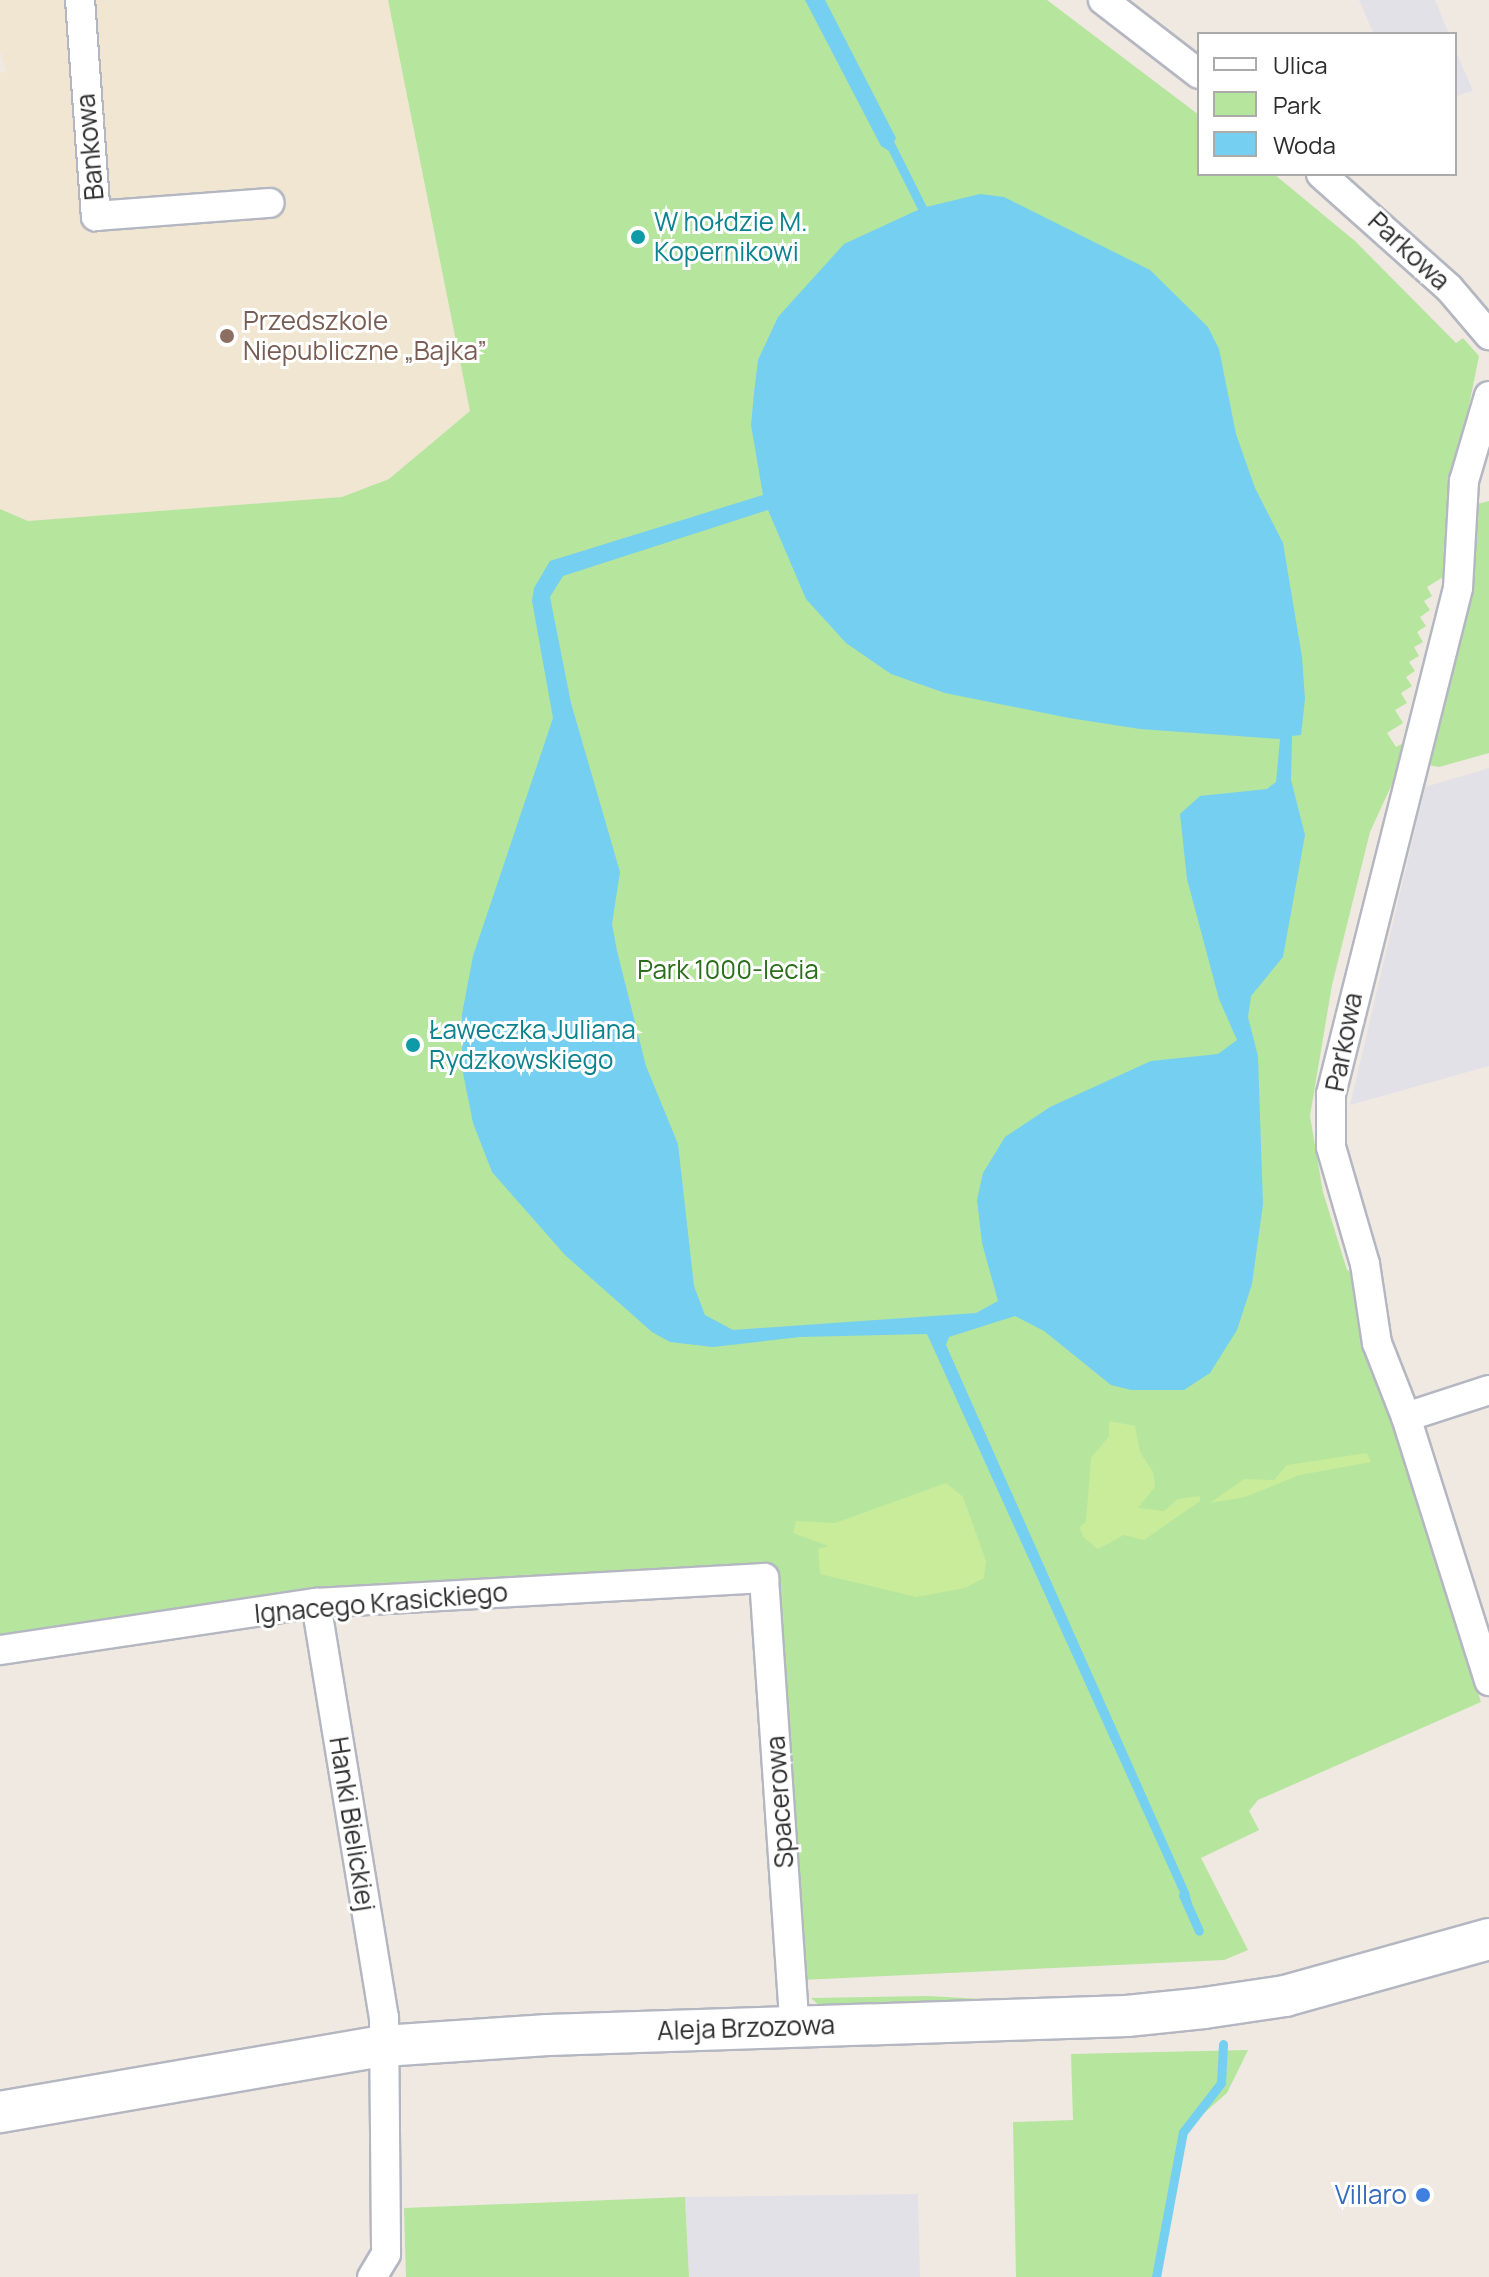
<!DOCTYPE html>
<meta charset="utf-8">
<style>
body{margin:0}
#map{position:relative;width:1489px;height:2277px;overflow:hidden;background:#efe9e1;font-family:Manrope,sans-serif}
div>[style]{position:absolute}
.industrial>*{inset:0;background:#e3e1e8}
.education>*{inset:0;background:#f0e6d1}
.green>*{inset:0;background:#b6e59e}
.pitch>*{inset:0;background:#c9ec9a}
.water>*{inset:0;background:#75cff0}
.stream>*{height:9px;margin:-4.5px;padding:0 4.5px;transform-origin:4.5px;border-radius:4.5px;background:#75cff0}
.roads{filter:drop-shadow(2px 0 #b4b7c1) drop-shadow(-2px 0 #b4b7c1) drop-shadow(0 2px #b4b7c1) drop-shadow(0 -2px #b4b7c1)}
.street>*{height:28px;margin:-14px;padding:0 14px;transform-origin:14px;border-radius:14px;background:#fff}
.secondary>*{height:40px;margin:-20px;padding:0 20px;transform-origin:20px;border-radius:20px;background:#fff}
.dots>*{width:22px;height:22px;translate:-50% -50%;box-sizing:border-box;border:4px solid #fff;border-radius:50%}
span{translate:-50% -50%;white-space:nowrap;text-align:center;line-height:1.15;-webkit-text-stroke:6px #fff;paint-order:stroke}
.street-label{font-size:26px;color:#2e2e2e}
.culture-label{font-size:26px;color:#0d838f}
.left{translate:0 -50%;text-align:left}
.education-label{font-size:26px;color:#785e54}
.park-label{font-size:26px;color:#2c6e1b}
.shop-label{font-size:26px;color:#366cbe}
.right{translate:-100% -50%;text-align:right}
.legend{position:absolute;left:1197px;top:32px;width:260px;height:144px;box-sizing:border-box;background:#fff;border:2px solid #ababab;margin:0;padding:10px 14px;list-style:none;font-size:24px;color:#2e2e2e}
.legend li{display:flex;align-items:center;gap:16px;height:40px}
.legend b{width:40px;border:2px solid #ababab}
</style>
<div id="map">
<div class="industrial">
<div style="clip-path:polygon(1359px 0,1435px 0,1449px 34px,1374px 34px)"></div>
<div style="clip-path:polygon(1455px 49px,1473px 91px,1455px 96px)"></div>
<div style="clip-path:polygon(1489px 768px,1489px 1066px,1350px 1105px,1425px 787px)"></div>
<div style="clip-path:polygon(918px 2194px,920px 2277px,689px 2277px,685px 2197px)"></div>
</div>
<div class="education">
<div style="clip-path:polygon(0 0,388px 0,471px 410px,389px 479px,342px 497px,28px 521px,0 509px,0 73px,7px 72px,0 51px)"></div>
</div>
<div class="green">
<div style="clip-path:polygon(388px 0,1047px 0,1199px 115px,1199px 174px,1274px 174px,1355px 241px,1456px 343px,1463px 338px,1479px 356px,1448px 509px,1453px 571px,1427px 587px,1432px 596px,1424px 601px,1430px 610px,1420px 617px,1426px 626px,1417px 632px,1423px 642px,1414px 647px,1419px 656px,1409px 662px,1415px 671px,1406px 677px,1412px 686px,1401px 693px,1407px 703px,1395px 710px,1403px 723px,1387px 733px,1396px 747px,1413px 738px,1370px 832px,1332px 985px,1310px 1116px,1323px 1192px,1347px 1270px,1360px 1277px,1382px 1394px,1481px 1702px,1258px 1800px,1249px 1811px,1259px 1830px,1201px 1858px,1248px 1950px,1224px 1960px,801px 1980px,775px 1576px,0 1636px,0 509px,28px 521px,342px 497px,389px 479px,470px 411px)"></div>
<div style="clip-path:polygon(1489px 501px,1489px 753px,1439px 767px,1423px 764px,1473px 505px)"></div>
<div style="clip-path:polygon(928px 1996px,1035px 2002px,822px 2008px,811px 1998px)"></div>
<div style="clip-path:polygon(1248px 2050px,1227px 2093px,1188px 2127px,1160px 2277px,1016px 2277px,1013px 2122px,1073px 2120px,1071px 2054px)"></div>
<div style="clip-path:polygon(685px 2197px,689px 2277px,406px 2277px,404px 2208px)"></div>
</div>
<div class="pitch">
<div style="clip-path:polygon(1109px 1421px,1135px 1426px,1140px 1452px,1153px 1472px,1155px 1487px,1138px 1508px,1164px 1511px,1178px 1499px,1200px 1496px,1200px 1501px,1144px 1540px,1124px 1535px,1098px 1549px,1083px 1537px,1080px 1527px,1086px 1522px,1091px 1458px,1109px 1436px)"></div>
<div style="clip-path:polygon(1367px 1453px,1371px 1462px,1300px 1475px,1245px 1497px,1210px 1503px,1244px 1479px,1274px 1480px,1287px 1465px)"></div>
<div style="clip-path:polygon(946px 1483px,963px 1497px,986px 1561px,984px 1578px,965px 1588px,916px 1597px,820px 1574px,818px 1549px,828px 1546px,793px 1533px,796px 1521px,835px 1523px)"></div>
</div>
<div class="water">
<div style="clip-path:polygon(805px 0,825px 0,896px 138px,889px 151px,881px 146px)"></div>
<div style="clip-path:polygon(evenodd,980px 194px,1004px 197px,1150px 270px,1208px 327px,1219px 349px,1236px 434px,1255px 488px,1283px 543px,1302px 657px,1305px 699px,1301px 735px,1292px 736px,1291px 780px,1305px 835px,1283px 957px,1251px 996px,1248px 1017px,1258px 1056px,1263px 1204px,1252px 1284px,1237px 1330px,1210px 1373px,1184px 1390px,1131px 1390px,1111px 1385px,1044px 1331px,1015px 1316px,949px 1337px,946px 1345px,1189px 1892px,1192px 1904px,1186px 1906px,927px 1334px,800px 1337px,713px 1347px,670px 1342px,652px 1332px,565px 1255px,492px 1172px,473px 1123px,462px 1068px,462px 1014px,473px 956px,553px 718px,532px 601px,534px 588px,550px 561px,763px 495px,751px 425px,754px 393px,758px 360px,778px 317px,844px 244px,922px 208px,980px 194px,768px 510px,806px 599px,846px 643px,891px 674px,945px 693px,1069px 718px,1140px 729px,1280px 739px,1276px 782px,1267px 789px,1200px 796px,1180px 814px,1187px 879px,1219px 999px,1237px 1040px,1218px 1054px,1151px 1061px,1050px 1107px,1005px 1137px,983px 1173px,977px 1200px,982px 1243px,998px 1301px,976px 1313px,733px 1330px,705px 1315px,694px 1286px,678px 1144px,646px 1066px,617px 951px,612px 924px,620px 872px,571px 703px,550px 597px,563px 576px,768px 510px)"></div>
</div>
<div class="stream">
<div style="left:887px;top:138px;width:78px;rotate:63.4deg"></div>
<div style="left:1183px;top:1895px;width:39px;rotate:66deg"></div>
<div style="left:1156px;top:2277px;width:147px;rotate:-79.5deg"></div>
<div style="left:1183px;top:2132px;width:62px;rotate:-52.2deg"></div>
<div style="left:1221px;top:2083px;width:39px;rotate:-87deg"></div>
</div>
<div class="roads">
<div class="street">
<div style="left:80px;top:0;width:217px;rotate:85.8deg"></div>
<div style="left:96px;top:216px;width:174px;rotate:-4.3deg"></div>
<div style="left:1103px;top:0;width:121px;rotate:37.6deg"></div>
<div style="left:1321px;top:174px;width:171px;rotate:41.7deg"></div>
<div style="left:1449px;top:288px;width:62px;rotate:49.6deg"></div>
<div style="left:1489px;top:396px;width:89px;rotate:106.4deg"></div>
<div style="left:1464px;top:481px;width:107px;rotate:93.2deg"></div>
<div style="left:1458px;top:588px;width:522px;rotate:104.09deg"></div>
<div style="left:1331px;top:1094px;width:53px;rotate:90deg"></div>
<div style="left:1331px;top:1147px;width:122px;rotate:73.8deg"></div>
<div style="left:1365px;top:1264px;width:80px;rotate:81.4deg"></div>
<div style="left:1377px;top:1343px;width:79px;rotate:68.6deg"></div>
<div style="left:1406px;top:1417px;width:277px;rotate:72.5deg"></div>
<div style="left:1406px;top:1417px;width:87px;rotate:-18deg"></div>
<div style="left:316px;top:1603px;width:420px;rotate:80.7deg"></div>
<div style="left:384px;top:2017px;width:237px;rotate:89.5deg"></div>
<div style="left:386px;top:2254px;width:27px;rotate:121deg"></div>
<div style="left:0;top:1650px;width:319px;rotate:-8.5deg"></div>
<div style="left:316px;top:1603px;width:449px;rotate:-3.2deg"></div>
<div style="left:764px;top:1578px;width:450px;rotate:86.1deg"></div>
</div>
<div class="secondary">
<div style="left:0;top:2112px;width:389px;rotate:-9.8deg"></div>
<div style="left:383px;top:2046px;width:165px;rotate:-3.8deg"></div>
<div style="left:548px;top:2035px;width:579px;rotate:-1.88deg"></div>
<div style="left:1127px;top:2016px;width:77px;rotate:-5.9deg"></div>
<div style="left:1204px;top:2008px;width:82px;rotate:-8.4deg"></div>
<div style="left:1285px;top:1996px;width:212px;rotate:-15.6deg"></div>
</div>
</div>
<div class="dots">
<div style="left:638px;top:237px;background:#0f9aa8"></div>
<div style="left:227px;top:336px;background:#8d6e63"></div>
<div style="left:413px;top:1045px;background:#0f9aa8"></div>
<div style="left:1423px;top:2195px;background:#3f7fe0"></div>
</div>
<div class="street-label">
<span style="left:90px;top:147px;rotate:-95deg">Bankowa</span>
<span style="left:1409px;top:251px;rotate:43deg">Parkowa</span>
<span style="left:1344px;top:1042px;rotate:-79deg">Parkowa</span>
<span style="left:381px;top:1603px;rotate:-5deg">Ignacego Krasickiego</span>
<span style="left:780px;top:1802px;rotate:-94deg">Spacerowa</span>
<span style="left:352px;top:1824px;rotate:81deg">Hanki Bielickiej</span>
<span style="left:746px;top:2028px;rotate:-2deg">Aleja Brzozowa</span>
</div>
<div class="culture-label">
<span class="left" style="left:654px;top:237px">W hołdzie M.<br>Kopernikowi</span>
<span class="left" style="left:429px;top:1045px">Ławeczka Juliana<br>Rydzkowskiego</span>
</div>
<div class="education-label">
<span class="left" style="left:243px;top:336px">Przedszkole<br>Niepubliczne „Bajka”</span>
</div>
<div class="park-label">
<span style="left:728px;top:970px">Park 1000-lecia</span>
</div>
<div class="shop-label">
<span class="right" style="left:1407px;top:2195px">Villaro</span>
</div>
<ul class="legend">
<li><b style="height:10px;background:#fff"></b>Ulica</li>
<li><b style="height:22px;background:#b6e59e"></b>Park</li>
<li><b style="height:22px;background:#75cff0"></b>Woda</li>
</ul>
</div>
